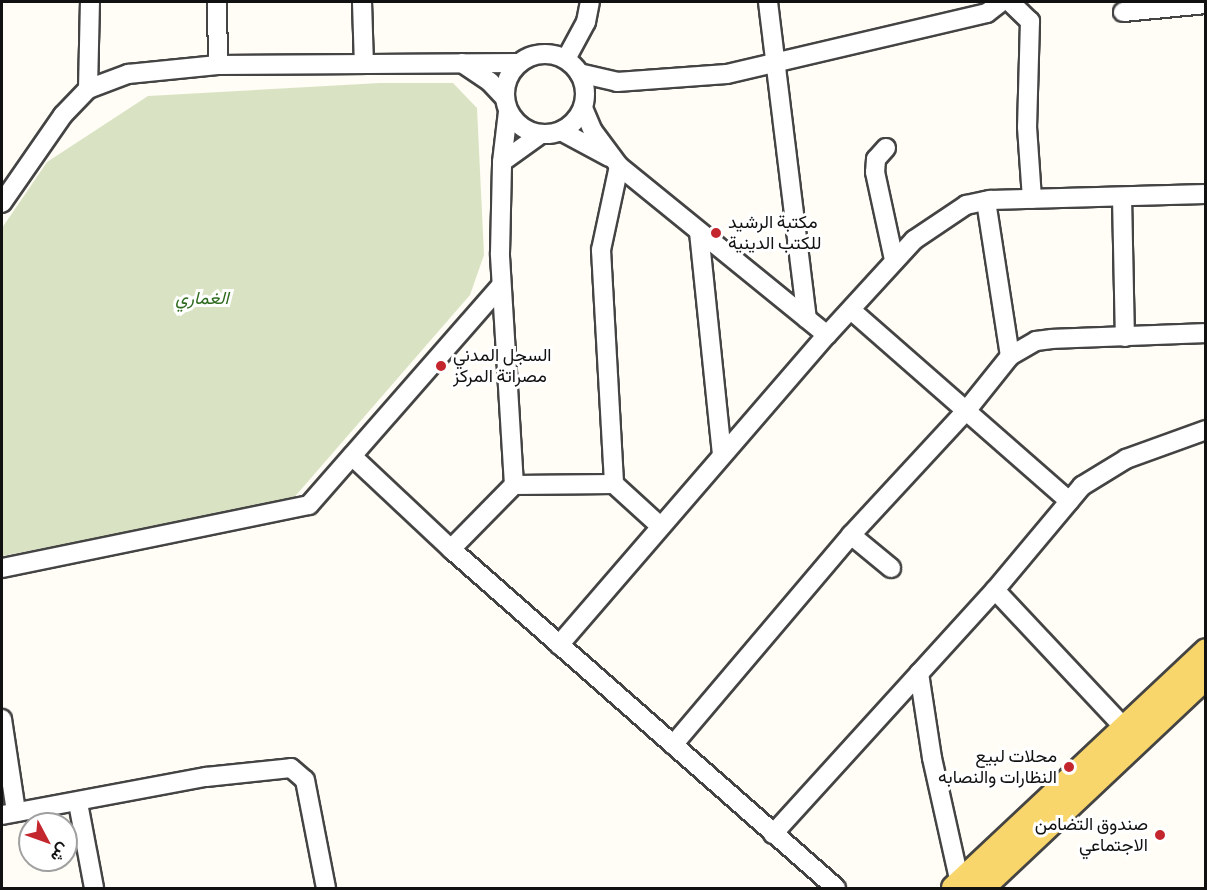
<!DOCTYPE html>
<meta charset="utf-8">
<style>
body{margin:0}
#map{position:relative;width:1207px;height:890px;overflow:hidden;background:#fffdf5;font-family:Bitter,Vazirmatn,serif}
div>[style]{position:absolute}
.cemetery>*{inset:0;background:#d9e3c4}
.roads{filter:drop-shadow(2px 0 #444) drop-shadow(-2px 0 #444) drop-shadow(0 2px #444) drop-shadow(0 -2px #444)}
.minor>*{height:18px;margin:-9px;padding:0 9px;transform-origin:9px;border-radius:9px;background:#fff}
.minor>.ring{margin:-9px;padding:0;box-sizing:content-box;background:none;border:18px solid #fff;border-radius:50%}
.major>*{height:24px;margin:-12px;padding:0 12px;transform-origin:12px;border-radius:12px;background:#f9d66b}
.dots>*{width:16px;height:16px;translate:-50% -50%;box-sizing:border-box;border:3px solid #fff;border-radius:50%}
span{translate:-50% -50%;white-space:nowrap;text-align:center;line-height:1.15;-webkit-text-stroke:6px #fff;paint-order:stroke}
.poi-label{font-size:18px;color:#111}
.left{translate:0 -50%;text-align:left}
.right{translate:-100% -50%;text-align:right}
.park-label{font-size:18px;color:#2f6b1f;font-style:italic}
.frame{position:absolute;inset:0;border:3px solid #111;pointer-events:none}
.north{position:absolute;left:18px;top:812px;width:60px;height:60px;box-sizing:border-box;background:#fff;border:2px solid #a0a0a0;border-radius:50%;rotate:131deg;font-size:16px;font-weight:700;line-height:24px;text-align:center;color:#111}
.north::after{content:'';display:block;margin:auto;width:21px;height:27px;background:#c4262e;clip-path:polygon(50% 0,100% 100%,50% 72%,0 100%)}
</style>
<div id="map">
<div class="cemetery">
<div style="clip-path:polygon(380px 83px,453px 83px,477px 108px,484px 255px,470px 295px,291px 501px,2px 556px,2px 228px,47px 162px,148px 96px)"></div>
</div>
<div class="roads">
<div class="minor">
<div style="left:217px;top:2px;width:63px;rotate:89.1deg"></div>
<div style="left:362px;top:2px;width:62px;rotate:88.2deg"></div>
<div style="left:768px;top:2px;width:319px;rotate:83deg"></div>
<div style="left:1010px;top:2px;width:28px;rotate:44deg"></div>
<div style="left:1030px;top:21px;width:106px;rotate:91.6deg"></div>
<div style="left:1027px;top:127px;width:72px;rotate:86deg"></div>
<div style="left:1123px;top:12px;width:83px;rotate:-5.5deg"></div>
<div class="ring" style="left:505px;top:54px;width:62px;height:62px"></div>
<div style="left:566px;top:59px;width:42px;rotate:-61.6deg"></div>
<div style="left:586px;top:22px;width:20px;rotate:-79deg"></div>
<div style="left:462px;top:63px;width:34px;rotate:34deg"></div>
<div style="left:490px;top:82px;width:22px;rotate:47deg"></div>
<div style="left:579px;top:73px;width:39px;rotate:13deg"></div>
<div style="left:617px;top:82px;width:110px;rotate:-4.2deg"></div>
<div style="left:727px;top:74px;width:267px;rotate:-13.2deg"></div>
<div style="left:987px;top:13px;width:18px;rotate:-38deg"></div>
<div style="left:88px;top:89px;width:87px;rotate:-88.7deg"></div>
<div style="left:583px;top:108px;width:25px;rotate:67deg"></div>
<div style="left:593px;top:131px;width:44px;rotate:53.4deg"></div>
<div style="left:619px;top:166px;width:268px;rotate:39.1deg"></div>
<div style="left:827px;top:335px;width:129px;rotate:-47.5deg"></div>
<div style="left:914px;top:240px;width:63px;rotate:-33.9deg"></div>
<div style="left:966px;top:205px;width:25px;rotate:-12deg"></div>
<div style="left:990px;top:200px;width:216px;rotate:-1.6deg"></div>
<div style="left:561px;top:131px;width:55px;rotate:28.4deg"></div>
<div style="left:886px;top:148px;width:15px;rotate:132deg"></div>
<div style="left:876px;top:159px;width:13px;rotate:94deg"></div>
<div style="left:875px;top:172px;width:90px;rotate:77.8deg"></div>
<div style="left:502px;top:162px;width:48px;rotate:-35.7deg"></div>
<div style="left:619px;top:166px;width:86px;rotate:102.1deg"></div>
<div style="left:601px;top:250px;width:234px;rotate:86.8deg"></div>
<div style="left:614px;top:484px;width:61px;rotate:42.3deg"></div>
<div style="left:1122px;top:197px;width:140px;rotate:88.8deg"></div>
<div style="left:986px;top:201px;width:157px;rotate:81.2deg"></div>
<div style="left:2px;top:203px;width:107px;rotate:-55.3deg"></div>
<div style="left:63px;top:115px;width:36px;rotate:-46deg"></div>
<div style="left:88px;top:89px;width:43px;rotate:-20.6deg"></div>
<div style="left:128px;top:74px;width:90px;rotate:-5.7deg"></div>
<div style="left:218px;top:65px;width:301px;rotate:-0.4deg"></div>
<div style="left:699px;top:232px;width:223px;rotate:84.1deg"></div>
<div style="left:851px;top:310px;width:290px;rotate:41.2deg"></div>
<div style="left:352px;top:456px;width:136px;rotate:43.2deg"></div>
<div style="left:451px;top:549px;width:513px;rotate:41.36deg"></div>
<div style="left:514px;top:485px;width:100px;rotate:-0.6deg"></div>
<div style="left:851px;top:535px;width:52px;rotate:39.5deg"></div>
<div style="left:451px;top:549px;width:90px;rotate:-45.5deg"></div>
<div style="left:514px;top:485px;width:232px;rotate:-93.5deg"></div>
<div style="left:500px;top:253px;width:91px;rotate:-88.7deg"></div>
<div style="left:502px;top:162px;width:50px;rotate:-83.2deg"></div>
<div style="left:2px;top:568px;width:313px;rotate:-11.6deg"></div>
<div style="left:309px;top:505px;width:291px;rotate:-48.8deg"></div>
<div style="left:995px;top:590px;width:200px;rotate:46.8deg"></div>
<div style="left:559px;top:645px;width:410px;rotate:-49.2deg"></div>
<div style="left:919px;top:673px;width:86px;rotate:81.3deg"></div>
<div style="left:932px;top:758px;width:128px;rotate:77.4deg"></div>
<div style="left:2px;top:719px;width:94px;rotate:81.4deg"></div>
<div style="left:673px;top:745px;width:275px;rotate:-49.7deg"></div>
<div style="left:851px;top:535px;width:169px;rotate:-47.2deg"></div>
<div style="left:966px;top:411px;width:70px;rotate:-51.3deg"></div>
<div style="left:1010px;top:356px;width:30px;rotate:-30deg"></div>
<div style="left:1036px;top:341px;width:16px;rotate:-7deg"></div>
<div style="left:1052px;top:339px;width:154px;rotate:-2.2deg"></div>
<div style="left:78px;top:803px;width:86px;rotate:79.3deg"></div>
<div style="left:2px;top:815px;width:208px;rotate:-10.6deg"></div>
<div style="left:206px;top:777px;width:85px;rotate:-6deg"></div>
<div style="left:291px;top:768px;width:18px;rotate:41deg"></div>
<div style="left:305px;top:780px;width:110px;rotate:79deg"></div>
<div style="left:773px;top:834px;width:330px;rotate:-47.7deg"></div>
<div style="left:995px;top:590px;width:136px;rotate:-50.1deg"></div>
<div style="left:1082px;top:486px;width:52px;rotate:-31.5deg"></div>
<div style="left:1126px;top:459px;width:85px;rotate:-19.9deg"></div>
</div>
<div class="major">
<div style="left:954px;top:888px;width:346px;rotate:-43.2deg"></div>
<div style="left:982px;top:888px;width:308px;rotate:-43.3deg"></div>
</div>
</div>
<div class="dots">
<div style="left:716px;top:233px;background:#c4262e"></div>
<div style="left:441px;top:366px;background:#c4262e"></div>
<div style="left:1069px;top:767px;background:#c4262e"></div>
<div style="left:1160px;top:835px;background:#c4262e"></div>
</div>
<div class="poi-label">
<span class="left" style="left:728px;top:233px">مكتبة الرشيد<br>للكتب الدينية</span>
<span class="left" style="left:453px;top:366px">السجل المدني<br>مصراتة المركز</span>
<span class="right" style="left:1057px;top:767px">محلات لبيع<br>النظارات والنصابه</span>
<span class="right" style="left:1148px;top:835px">صندوق التضامن<br>الاجتماعي</span>
</div>
<div class="park-label">
<span style="left:202px;top:298px">الغماري</span>
</div>
<div class="frame"></div>
<div class="north">ش</div>
</div>
